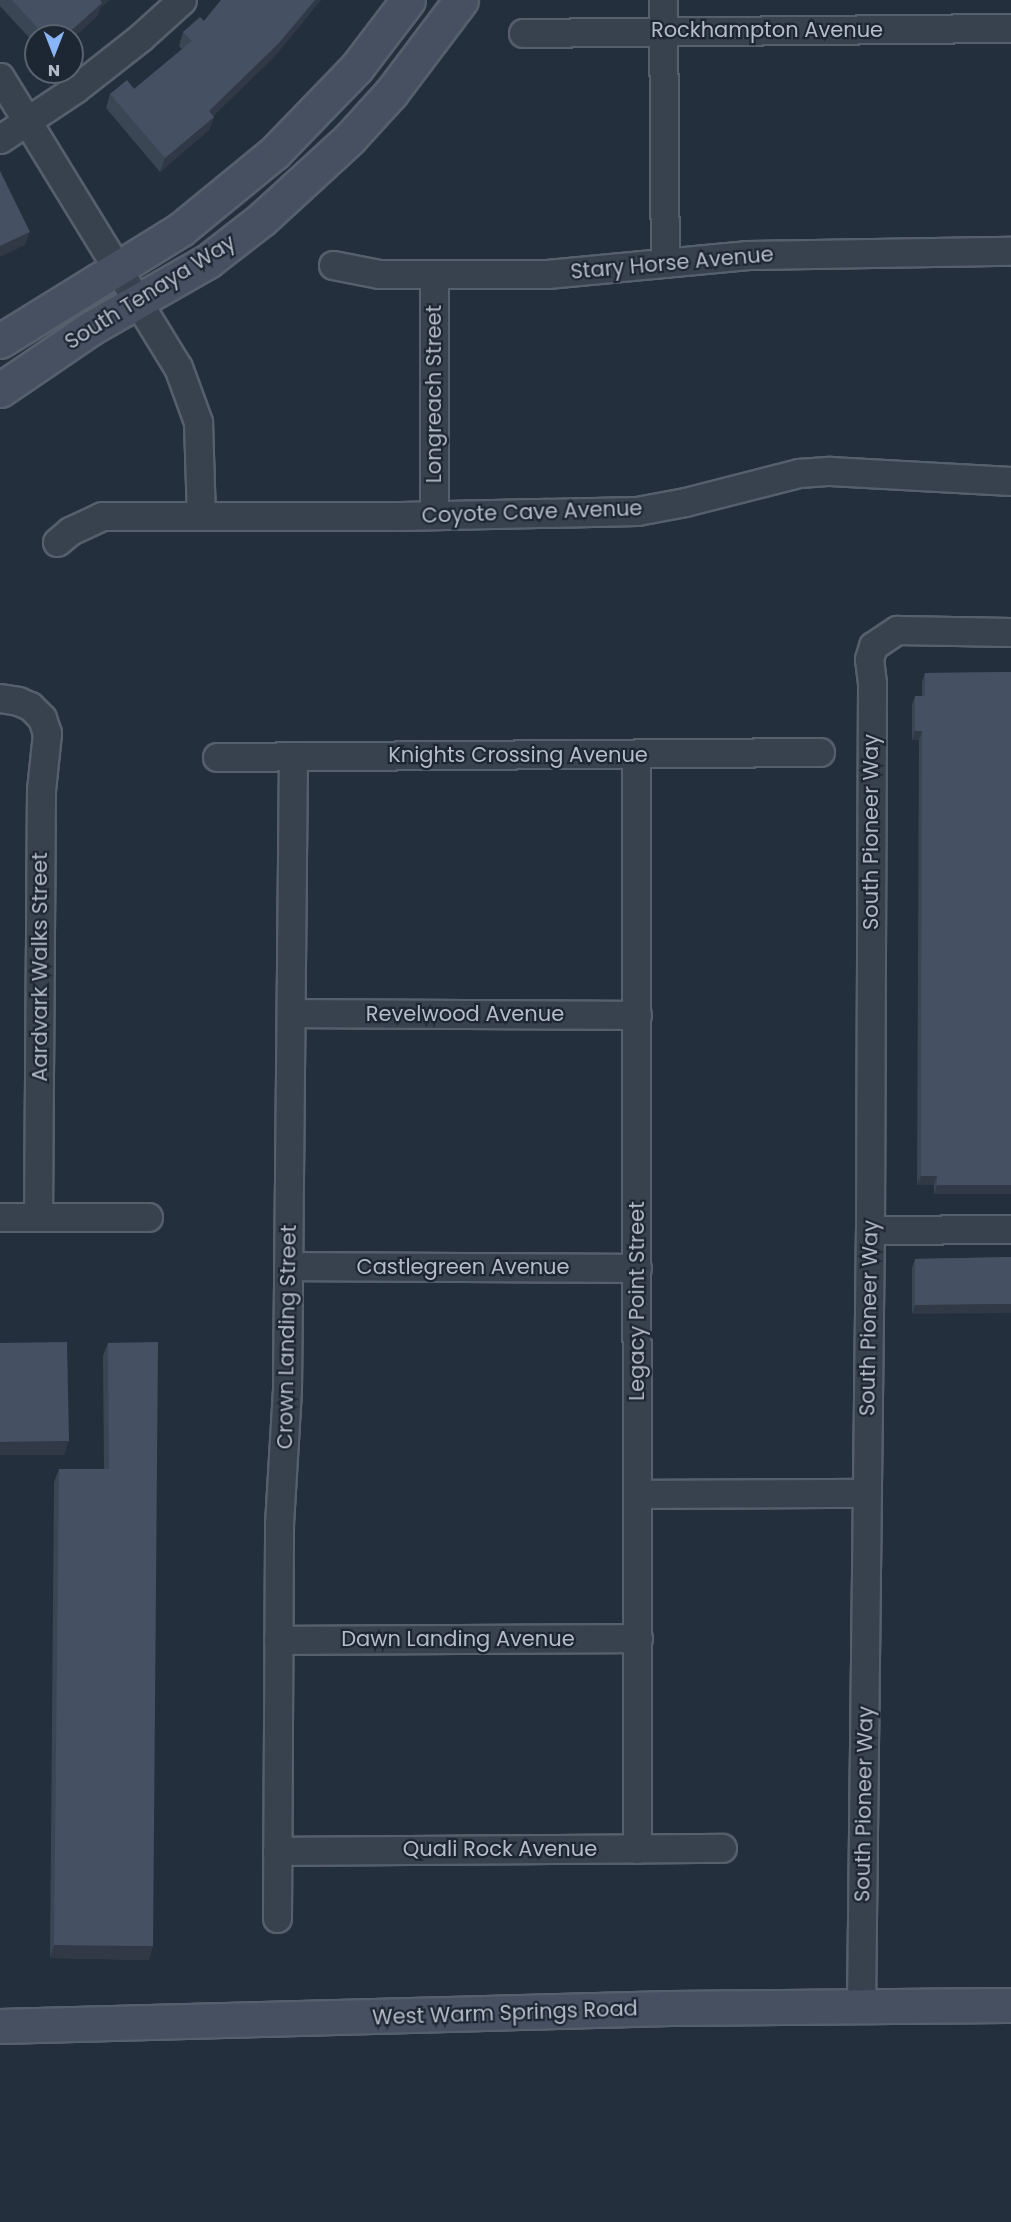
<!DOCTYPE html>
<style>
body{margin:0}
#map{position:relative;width:1011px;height:2222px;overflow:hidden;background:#242f3e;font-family:Poppins,sans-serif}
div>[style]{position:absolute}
.roads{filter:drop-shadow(2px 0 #565f6c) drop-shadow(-2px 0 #565f6c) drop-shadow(0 2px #565f6c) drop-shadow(0 -2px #565f6c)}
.street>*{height:27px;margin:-13.5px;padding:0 13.5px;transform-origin:13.5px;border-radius:13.5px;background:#38414e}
.secondary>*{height:33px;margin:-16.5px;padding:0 16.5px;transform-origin:16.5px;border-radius:16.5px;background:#465061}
.wall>*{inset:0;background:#3b4654}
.shaded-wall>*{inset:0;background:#303945}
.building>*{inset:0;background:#455162}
span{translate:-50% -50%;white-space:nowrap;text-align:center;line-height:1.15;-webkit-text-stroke:4.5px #1d2633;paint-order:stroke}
.street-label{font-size:21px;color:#b4bcc9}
.north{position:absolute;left:24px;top:24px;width:60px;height:60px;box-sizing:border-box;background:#1d2633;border:2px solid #59626f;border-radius:50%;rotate:180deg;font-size:16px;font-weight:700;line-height:24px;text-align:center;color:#b4bcc9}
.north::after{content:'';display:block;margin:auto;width:21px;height:27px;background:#8ab4f8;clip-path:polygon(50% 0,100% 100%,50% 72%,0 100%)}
</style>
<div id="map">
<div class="roads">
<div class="street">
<div style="left:663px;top:0;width:263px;rotate:89.6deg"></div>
<div style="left:523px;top:33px;width:488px;rotate:-0.6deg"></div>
<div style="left:0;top:77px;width:340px;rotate:58.5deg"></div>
<div style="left:178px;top:367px;width:59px;rotate:70deg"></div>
<div style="left:198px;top:422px;width:93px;rotate:88.2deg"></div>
<div style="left:0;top:139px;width:90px;rotate:-33.7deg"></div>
<div style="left:75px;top:89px;width:84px;rotate:-38.2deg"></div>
<div style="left:141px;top:37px;width:55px;rotate:-42.1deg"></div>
<div style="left:333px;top:265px;width:47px;rotate:11.1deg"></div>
<div style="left:379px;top:274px;width:168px"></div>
<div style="left:547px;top:274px;width:202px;rotate:-5.4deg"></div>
<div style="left:748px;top:255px;width:263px;rotate:-0.9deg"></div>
<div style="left:434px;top:274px;width:241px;rotate:90deg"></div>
<div style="left:57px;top:542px;width:17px;rotate:-40deg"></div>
<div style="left:70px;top:531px;width:35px;rotate:-25deg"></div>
<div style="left:102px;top:516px;width:298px"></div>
<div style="left:400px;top:516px;width:237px;rotate:-1.2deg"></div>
<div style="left:637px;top:511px;width:49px;rotate:-10.6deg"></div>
<div style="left:685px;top:502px;width:118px;rotate:-14.3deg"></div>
<div style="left:799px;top:473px;width:31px;rotate:-4deg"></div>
<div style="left:830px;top:471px;width:181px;rotate:3.2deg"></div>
<div style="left:0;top:698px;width:18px;rotate:9deg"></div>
<div style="left:18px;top:701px;width:13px;rotate:23deg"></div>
<div style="left:30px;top:706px;width:17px;rotate:45deg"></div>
<div style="left:42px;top:718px;width:16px;rotate:72deg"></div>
<div style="left:47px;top:733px;width:57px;rotate:96deg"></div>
<div style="left:41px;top:790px;width:427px;rotate:90.4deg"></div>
<div style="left:636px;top:754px;width:1095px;rotate:89.95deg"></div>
<div style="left:217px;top:757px;width:603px;rotate:-0.48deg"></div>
<div style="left:292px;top:1013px;width:345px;rotate:0.3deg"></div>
<div style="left:0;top:1217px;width:148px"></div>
<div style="left:870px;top:1230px;width:141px;rotate:-0.4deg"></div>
<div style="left:289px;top:1266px;width:348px;rotate:0.3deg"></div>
<div style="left:638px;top:1494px;width:229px;rotate:-0.3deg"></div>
<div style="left:278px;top:1640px;width:360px;rotate:-0.3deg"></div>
<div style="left:277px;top:1851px;width:445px;rotate:-0.4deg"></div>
<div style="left:277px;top:1918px;width:394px;rotate:-89.7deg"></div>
<div style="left:279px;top:1524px;width:134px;rotate:-86.6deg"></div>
<div style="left:287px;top:1390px;width:634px;rotate:-89.46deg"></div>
<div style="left:861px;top:2006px;width:776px;rotate:-89.34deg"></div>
<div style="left:870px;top:1230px;width:547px;rotate:-89.79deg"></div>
<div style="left:872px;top:683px;width:24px;rotate:-97deg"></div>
<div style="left:869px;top:659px;width:14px;rotate:-73deg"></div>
<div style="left:873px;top:646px;width:29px;rotate:-34deg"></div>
<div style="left:897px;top:630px;width:114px;rotate:1deg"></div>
</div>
<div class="secondary">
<div style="left:0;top:341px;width:213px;rotate:-31.7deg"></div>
<div style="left:181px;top:229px;width:120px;rotate:-39.3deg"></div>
<div style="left:274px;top:153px;width:120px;rotate:-46deg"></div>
<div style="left:357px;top:67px;width:84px;rotate:-52.7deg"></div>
<div style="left:0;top:390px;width:110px;rotate:-34.3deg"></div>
<div style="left:91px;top:328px;width:135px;rotate:-29.8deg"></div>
<div style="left:208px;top:261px;width:68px;rotate:-37.9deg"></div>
<div style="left:262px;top:219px;width:120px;rotate:-42.6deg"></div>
<div style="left:350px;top:138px;width:61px;rotate:-47.7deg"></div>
<div style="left:391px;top:93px;width:116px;rotate:-53deg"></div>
<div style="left:0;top:2026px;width:670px;rotate:-1.54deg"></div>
<div style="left:670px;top:2008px;width:341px;rotate:-0.5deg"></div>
</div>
</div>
<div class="wall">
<div style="clip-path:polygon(0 0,109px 0,100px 8px,97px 16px,72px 39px,72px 36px,36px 36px,36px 45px,0 6px)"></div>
<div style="clip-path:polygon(221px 0,321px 0,274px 57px,213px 116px,214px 117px,209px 130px,160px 172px,106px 108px,110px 94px,134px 89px,182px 49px,179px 46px,183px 32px,204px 21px)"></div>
<div style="clip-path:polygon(1011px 672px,1011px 1194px,934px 1194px,934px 1185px,917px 1185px,919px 740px,912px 740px,912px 705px,915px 696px,922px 696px,922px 682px,925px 673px)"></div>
<div style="clip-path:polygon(1011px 1257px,912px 1314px,912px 1268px,915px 1259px)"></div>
<div style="clip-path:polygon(108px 1343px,149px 1960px,50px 1958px,54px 1482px,59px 1469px,104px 1469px,103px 1356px)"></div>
</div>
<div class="shaded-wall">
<div style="clip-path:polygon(100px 0,109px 0,100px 8px,97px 16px,72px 39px,72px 36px,65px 36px)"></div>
<div style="clip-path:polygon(315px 0,321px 0,274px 57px,205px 124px,209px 111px)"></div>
<div style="clip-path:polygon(214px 117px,209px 130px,160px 172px,165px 158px)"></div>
<div style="clip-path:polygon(30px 232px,25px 245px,0 257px,0 246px)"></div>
<div style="clip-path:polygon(915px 731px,922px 731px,919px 740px,912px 740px)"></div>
<div style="clip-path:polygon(921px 1176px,937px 1176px,934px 1185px,917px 1185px)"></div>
<div style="clip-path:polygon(937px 1185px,1011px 1185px,1011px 1194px,934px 1194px)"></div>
<div style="clip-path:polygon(1011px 1304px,1011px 1313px,912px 1314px,915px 1305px)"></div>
<div style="clip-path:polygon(69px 1441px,64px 1455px,0 1455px,0 1442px)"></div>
<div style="clip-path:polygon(54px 1945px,153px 1946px,149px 1960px,50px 1958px)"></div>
</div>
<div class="building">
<div style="clip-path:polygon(12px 0,100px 0,102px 3px,65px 36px,45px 36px)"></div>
<div style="clip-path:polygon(221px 0,315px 0,279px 43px,209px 111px,214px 117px,165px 158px,110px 94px,127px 80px,134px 89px,192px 41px,183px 32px,200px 17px,204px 21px)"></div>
<div style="clip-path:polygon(0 171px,30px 232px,0 246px)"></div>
<div style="clip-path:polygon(1011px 672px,1011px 1185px,937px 1185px,937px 1176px,921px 1176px,922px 731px,915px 731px,915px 696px,925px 696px,925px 673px)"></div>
<div style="clip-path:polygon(1011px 1257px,1011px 1304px,915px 1305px,915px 1259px)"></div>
<div style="clip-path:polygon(67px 1342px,69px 1441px,0 1442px,0 1343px)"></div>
<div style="clip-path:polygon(158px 1342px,153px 1946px,54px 1945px,59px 1469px,109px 1469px,108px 1343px)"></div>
</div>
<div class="street-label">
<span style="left:767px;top:30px">Rockhampton Avenue</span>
<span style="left:672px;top:263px;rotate:-5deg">Stary Horse Avenue</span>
<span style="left:150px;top:292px;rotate:-32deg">South Tenaya Way</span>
<span style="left:434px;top:394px;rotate:-90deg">Longreach Street</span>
<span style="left:532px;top:512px;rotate:-2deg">Coyote Cave Avenue</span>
<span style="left:518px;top:755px">Knights Crossing Avenue</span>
<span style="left:871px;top:832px;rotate:-90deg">South Pioneer Way</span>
<span style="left:40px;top:967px;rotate:-90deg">Aardvark Walks Street</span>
<span style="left:465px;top:1014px">Revelwood Avenue</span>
<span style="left:463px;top:1267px">Castlegreen Avenue</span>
<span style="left:637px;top:1301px;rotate:-90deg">Legacy Point Street</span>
<span style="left:869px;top:1318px;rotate:-89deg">South Pioneer Way</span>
<span style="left:287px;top:1337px;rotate:-89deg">Crown Landing Street</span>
<span style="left:458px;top:1639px">Dawn Landing Avenue</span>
<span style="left:864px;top:1804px;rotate:-89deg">South Pioneer Way</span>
<span style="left:500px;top:1849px">Quali Rock Avenue</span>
<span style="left:505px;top:2013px;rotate:-2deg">West Warm Springs Road</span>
</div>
<div class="north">N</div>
</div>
